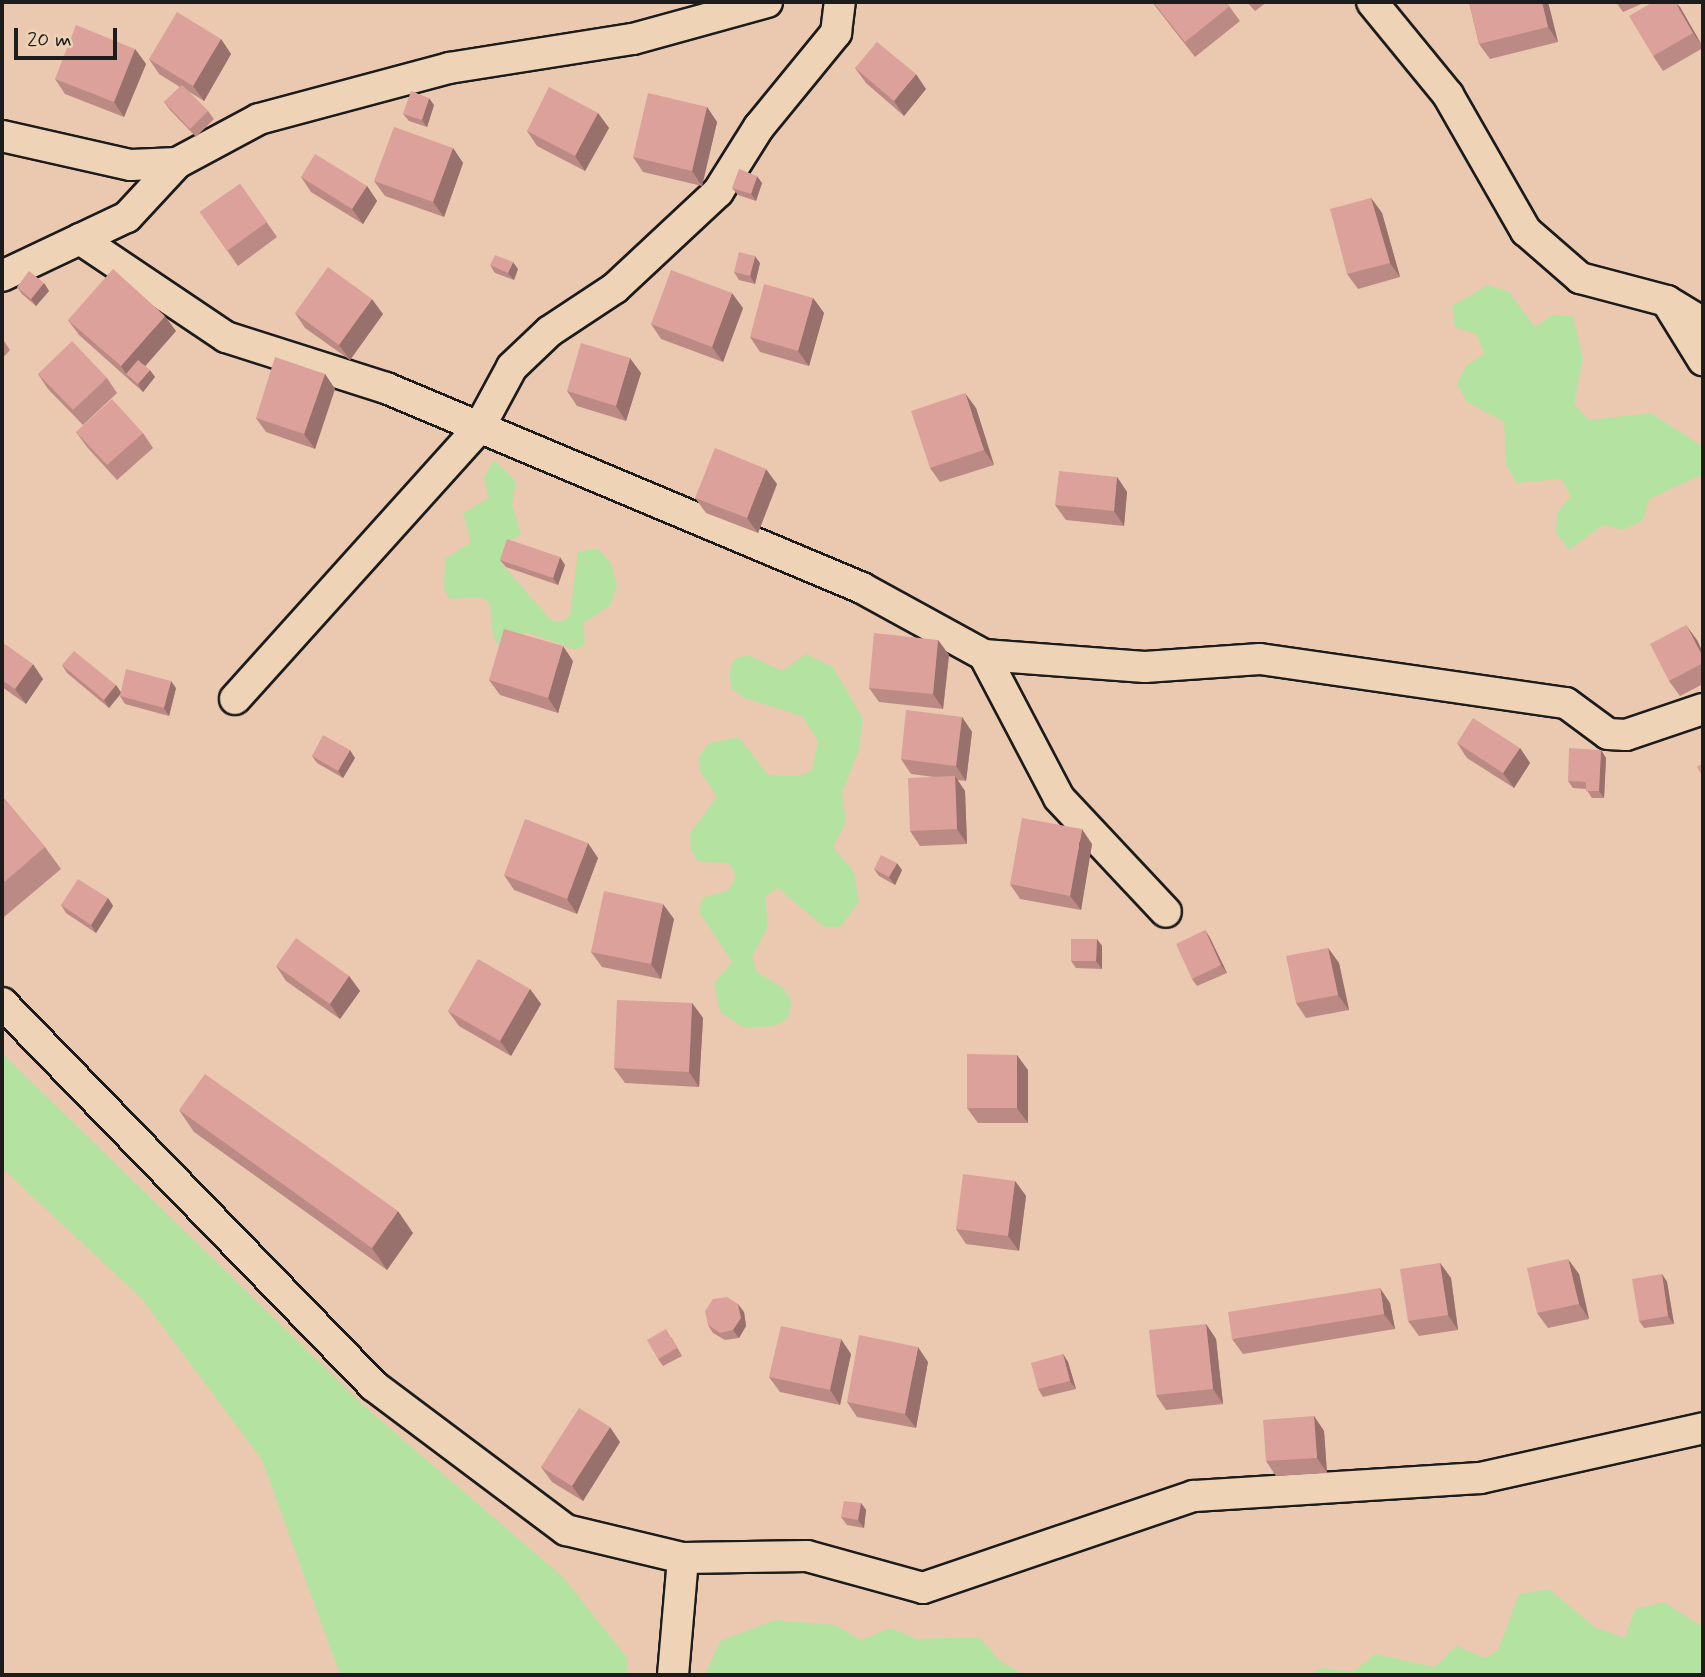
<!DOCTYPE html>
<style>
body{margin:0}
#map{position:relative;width:1705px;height:1677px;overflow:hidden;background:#ebc9b0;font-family:Mynerve,sans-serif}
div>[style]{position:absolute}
.green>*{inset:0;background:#b4e2a1}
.roads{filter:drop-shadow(2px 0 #1c1c1c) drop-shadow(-2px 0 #1c1c1c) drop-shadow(0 2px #1c1c1c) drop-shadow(0 -2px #1c1c1c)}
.minor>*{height:30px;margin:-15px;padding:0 15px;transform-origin:15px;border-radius:15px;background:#efd3b6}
.wall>*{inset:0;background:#bc8a84}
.shaded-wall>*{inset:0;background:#99716c}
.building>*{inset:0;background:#dba19a}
span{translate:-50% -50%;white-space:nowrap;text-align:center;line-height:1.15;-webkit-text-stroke:7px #efd3b6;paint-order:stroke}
.frame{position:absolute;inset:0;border:4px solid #1c1c1c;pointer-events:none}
.scale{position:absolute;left:14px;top:28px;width:103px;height:32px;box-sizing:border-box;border:4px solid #1c1c1c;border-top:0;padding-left:9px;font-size:21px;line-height:24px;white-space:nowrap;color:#1c1c1c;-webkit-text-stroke:5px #efd3b6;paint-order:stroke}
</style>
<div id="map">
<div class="green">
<div style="clip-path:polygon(1488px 285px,1508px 291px,1535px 327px,1552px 315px,1573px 316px,1583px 359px,1574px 404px,1589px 420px,1651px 413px,1703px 447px,1703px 474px,1649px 499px,1643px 520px,1623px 530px,1603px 525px,1569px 550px,1556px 533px,1557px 513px,1571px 496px,1561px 479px,1517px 483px,1506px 465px,1504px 422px,1467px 402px,1457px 384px,1466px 366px,1484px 354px,1476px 334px,1455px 327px,1452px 306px)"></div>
<div style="clip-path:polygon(494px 460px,516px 481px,512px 504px,521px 535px,505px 542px,501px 563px,551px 620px,561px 622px,570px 615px,578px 552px,597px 548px,611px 563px,617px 585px,610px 606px,583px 623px,585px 643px,577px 650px,526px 632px,504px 654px,493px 636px,490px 604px,482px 597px,450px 599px,444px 590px,445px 559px,471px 542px,463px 513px,489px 498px,484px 478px)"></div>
<div style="clip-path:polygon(806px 654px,833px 667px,863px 719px,859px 750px,842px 793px,846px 822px,833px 847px,854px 872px,859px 902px,840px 927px,824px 927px,778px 888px,766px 896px,767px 929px,752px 957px,757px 972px,783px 988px,792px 1002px,788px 1018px,775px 1026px,745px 1028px,720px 1012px,714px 984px,732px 962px,699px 912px,702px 898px,729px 890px,736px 876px,729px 863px,698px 862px,691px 849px,690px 833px,717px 797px,700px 771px,699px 756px,709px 743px,739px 737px,768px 775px,798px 776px,812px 770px,818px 741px,802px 716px,744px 698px,732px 689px,729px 674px,734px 659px,748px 655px,782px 671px)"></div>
<div style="clip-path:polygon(2px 1053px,365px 1407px,563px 1577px,628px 1659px,627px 1675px,340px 1675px,262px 1460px,142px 1299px,2px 1168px)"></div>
<div style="clip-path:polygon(1549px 1589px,1596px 1628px,1625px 1638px,1635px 1609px,1664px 1602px,1703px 1627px,1703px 1675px,1309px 1675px,1322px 1668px,1353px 1672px,1375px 1654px,1434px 1667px,1457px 1646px,1485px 1658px,1498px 1650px,1519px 1594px)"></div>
<div style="clip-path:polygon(775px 1620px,835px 1625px,861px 1640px,890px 1628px,917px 1639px,979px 1637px,1000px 1661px,1025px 1675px,705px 1675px,720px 1641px)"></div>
</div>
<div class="roads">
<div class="minor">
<div style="left:1372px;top:2px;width:120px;rotate:50.7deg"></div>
<div style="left:1448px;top:95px;width:157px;rotate:60.2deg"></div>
<div style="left:1526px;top:231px;width:72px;rotate:41deg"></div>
<div style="left:1580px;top:278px;width:90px;rotate:14.8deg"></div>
<div style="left:1667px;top:301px;width:42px;rotate:31.4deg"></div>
<div style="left:2px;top:136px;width:132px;rotate:12.7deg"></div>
<div style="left:131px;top:165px;width:46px;rotate:-2.5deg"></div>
<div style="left:177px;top:163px;width:93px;rotate:-28.2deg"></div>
<div style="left:259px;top:119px;width:197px;rotate:-15deg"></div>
<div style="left:449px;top:68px;width:186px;rotate:-9deg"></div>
<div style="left:633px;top:39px;width:139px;rotate:-15.4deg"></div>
<div style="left:80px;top:239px;width:176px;rotate:33.9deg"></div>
<div style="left:226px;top:337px;width:168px;rotate:17.7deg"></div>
<div style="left:386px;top:388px;width:516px;rotate:22.79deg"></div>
<div style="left:862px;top:588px;width:139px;rotate:28.8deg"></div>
<div style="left:984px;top:655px;width:161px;rotate:62.3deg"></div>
<div style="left:1059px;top:798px;width:156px;rotate:46.8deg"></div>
<div style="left:2px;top:276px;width:138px;rotate:-25.3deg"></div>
<div style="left:127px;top:217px;width:74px;rotate:-47.2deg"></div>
<div style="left:1669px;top:305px;width:65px;rotate:58.3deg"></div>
<div style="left:984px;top:655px;width:161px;rotate:4.3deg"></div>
<div style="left:1145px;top:667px;width:115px;rotate:-4deg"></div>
<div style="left:1260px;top:659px;width:309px;rotate:8.2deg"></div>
<div style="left:1566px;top:703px;width:52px;rotate:36.4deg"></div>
<div style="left:1608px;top:734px;width:18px;rotate:3deg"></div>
<div style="left:1626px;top:735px;width:81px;rotate:-18.7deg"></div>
<div style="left:235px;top:699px;width:365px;rotate:-48deg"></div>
<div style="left:479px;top:428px;width:69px;rotate:-61.6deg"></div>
<div style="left:512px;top:367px;width:52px;rotate:-43.5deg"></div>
<div style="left:550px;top:331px;width:78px;rotate:-33.5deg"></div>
<div style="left:615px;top:288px;width:141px;rotate:-43deg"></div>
<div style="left:718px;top:192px;width:77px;rotate:-57.8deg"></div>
<div style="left:759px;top:127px;width:122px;rotate:-50.7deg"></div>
<div style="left:836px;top:33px;width:31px;rotate:-83deg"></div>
<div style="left:2px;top:1003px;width:534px;rotate:45.83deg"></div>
<div style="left:374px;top:1386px;width:240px;rotate:36.9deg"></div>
<div style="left:566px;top:1530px;width:120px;rotate:13.5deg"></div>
<div style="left:683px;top:1558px;width:124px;rotate:-0.9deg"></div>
<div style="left:807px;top:1556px;width:120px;rotate:15.4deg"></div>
<div style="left:923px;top:1588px;width:286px;rotate:-18.8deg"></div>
<div style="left:1194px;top:1496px;width:287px;rotate:-3.6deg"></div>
<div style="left:1480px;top:1478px;width:229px;rotate:-12.6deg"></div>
<div style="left:673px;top:1675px;width:117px;rotate:-85.1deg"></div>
</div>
</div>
<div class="wall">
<div style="clip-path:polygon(1152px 2px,1226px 2px,1240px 21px,1195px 57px)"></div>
<div style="clip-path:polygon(1247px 2px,1267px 2px,1255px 11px)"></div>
<div style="clip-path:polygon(1469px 2px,1548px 2px,1558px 42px,1490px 59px,1479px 44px)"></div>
<div style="clip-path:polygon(1616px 2px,1646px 2px,1623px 12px)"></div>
<div style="clip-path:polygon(1680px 7px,1703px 48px,1663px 71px,1653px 56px)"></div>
<div style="clip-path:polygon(221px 39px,231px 54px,204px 101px,188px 91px,208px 111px,214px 119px,196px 137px,170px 110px,164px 102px,180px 87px,159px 74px,149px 59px)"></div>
<div style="clip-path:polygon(135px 49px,146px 64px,124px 117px,65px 94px,55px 79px)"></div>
<div style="clip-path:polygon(855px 68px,926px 89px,904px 116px,866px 83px)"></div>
<div style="clip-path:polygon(434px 105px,427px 127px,409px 121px,403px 114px)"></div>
<div style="clip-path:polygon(707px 107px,717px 122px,702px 186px,643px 172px,633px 157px)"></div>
<div style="clip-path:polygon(598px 113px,609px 128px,585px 171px,537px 146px,527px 131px)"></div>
<div style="clip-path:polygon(453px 148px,463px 163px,444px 217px,385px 196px,374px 181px)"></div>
<div style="clip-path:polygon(301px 177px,367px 186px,377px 201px,363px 224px,311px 192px)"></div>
<div style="clip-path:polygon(762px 183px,756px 201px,738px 195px,732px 188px)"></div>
<div style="clip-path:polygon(240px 184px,277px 237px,238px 266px,200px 212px)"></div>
<div style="clip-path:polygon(1371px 198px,1382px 213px,1400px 277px,1358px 289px,1347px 274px)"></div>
<div style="clip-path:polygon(760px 263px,755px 284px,739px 280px,734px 272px)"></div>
<div style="clip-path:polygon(490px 265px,518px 269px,514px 280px,495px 273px)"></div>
<div style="clip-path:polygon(44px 283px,49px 291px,36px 306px,22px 294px,17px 287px)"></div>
<div style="clip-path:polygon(813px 298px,824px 313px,809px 366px,760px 352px,750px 337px)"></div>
<div style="clip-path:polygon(743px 308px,723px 362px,661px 339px,651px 324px)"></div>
<div style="clip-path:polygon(295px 313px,383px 314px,350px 360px,305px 328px)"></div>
<div style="clip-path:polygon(68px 320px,176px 331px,145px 366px,155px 377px,143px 392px,79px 335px)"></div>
<div style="clip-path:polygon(2px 338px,10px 350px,2px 359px)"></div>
<div style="clip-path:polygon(641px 373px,626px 421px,577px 406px,567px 391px)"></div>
<div style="clip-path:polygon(38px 374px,107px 378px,117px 393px,83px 425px,48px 389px)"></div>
<div style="clip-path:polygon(325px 374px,335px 389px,315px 449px,266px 432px,256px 418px)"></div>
<div style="clip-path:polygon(976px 408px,994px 465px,940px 482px,930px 468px)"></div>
<div style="clip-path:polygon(76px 432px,143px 433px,153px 448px,117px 480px,87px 447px)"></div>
<div style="clip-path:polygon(1117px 477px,1127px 492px,1124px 526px,1066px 520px,1055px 505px)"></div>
<div style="clip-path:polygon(777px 484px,758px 533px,706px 513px,695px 498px)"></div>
<div style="clip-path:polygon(500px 560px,565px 565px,558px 585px,506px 567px)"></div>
<div style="clip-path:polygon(938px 640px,949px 655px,943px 709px,879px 702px,869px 688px)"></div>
<div style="clip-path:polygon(1697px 640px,1703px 653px,1703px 684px,1680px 696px,1669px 681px)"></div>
<div style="clip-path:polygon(2px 642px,43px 679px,26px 704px,2px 687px)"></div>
<div style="clip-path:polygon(573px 661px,558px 713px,500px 695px,489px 680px)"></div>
<div style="clip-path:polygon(62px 665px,116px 685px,121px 692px,176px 688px,169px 716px,125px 704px,120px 696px,120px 695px,109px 708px,67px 673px)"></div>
<div style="clip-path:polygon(962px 717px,972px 732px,966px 781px,957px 780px,965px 791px,967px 844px,920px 846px,910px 831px,934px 777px,911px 774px,901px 759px)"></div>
<div style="clip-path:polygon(1457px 743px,1520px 748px,1530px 763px,1514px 788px,1467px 758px)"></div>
<div style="clip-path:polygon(1601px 750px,1606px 758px,1604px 798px,1592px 798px,1586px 789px,1573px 788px,1568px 781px)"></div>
<div style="clip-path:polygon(312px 756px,355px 758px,343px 778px,317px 763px)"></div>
<div style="clip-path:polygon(2px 796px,45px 847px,61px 869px,4px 917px,2px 914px)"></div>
<div style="clip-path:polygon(1092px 844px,1081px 910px,1020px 899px,1010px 884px)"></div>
<div style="clip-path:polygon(598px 858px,577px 914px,514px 890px,504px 875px)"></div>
<div style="clip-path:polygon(874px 869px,902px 870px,895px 885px,879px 876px)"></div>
<div style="clip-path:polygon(108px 898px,113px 906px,96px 933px,66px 913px,61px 905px)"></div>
<div style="clip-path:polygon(674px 919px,661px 979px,602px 967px,591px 952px)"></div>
<div style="clip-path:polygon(1205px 930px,1210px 938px,1227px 973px,1197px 986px,1192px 979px)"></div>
<div style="clip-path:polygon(1097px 939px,1102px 946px,1102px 969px,1076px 968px,1071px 961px)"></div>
<div style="clip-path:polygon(1328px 948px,1339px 963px,1349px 1010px,1306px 1018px,1296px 1003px)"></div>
<div style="clip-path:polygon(276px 966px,349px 976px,360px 991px,340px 1019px,286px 981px)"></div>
<div style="clip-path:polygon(530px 989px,541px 1004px,511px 1056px,459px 1026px,448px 1011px)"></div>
<div style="clip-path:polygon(692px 1003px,703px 1018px,699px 1087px,625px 1083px,614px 1068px)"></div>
<div style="clip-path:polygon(1028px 1070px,1028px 1123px,978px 1123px,967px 1108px)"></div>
<div style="clip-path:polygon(179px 1110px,413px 1233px,387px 1270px,194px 1132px)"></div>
<div style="clip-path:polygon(1015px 1181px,1026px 1196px,1019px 1251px,966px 1244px,956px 1229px)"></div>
<div style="clip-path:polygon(1440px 1263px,1451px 1278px,1458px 1330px,1419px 1336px,1408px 1321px)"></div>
<div style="clip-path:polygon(1579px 1274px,1589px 1319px,1548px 1328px,1537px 1313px)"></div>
<div style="clip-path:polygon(1662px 1274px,1667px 1282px,1674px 1324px,1644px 1328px,1639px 1321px)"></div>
<div style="clip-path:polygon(1390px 1303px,1395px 1329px,1243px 1354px,1232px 1339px)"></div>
<div style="clip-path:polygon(744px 1312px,746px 1326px,739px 1338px,725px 1340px,713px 1333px,708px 1325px)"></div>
<div style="clip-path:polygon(1206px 1324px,1216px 1339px,1223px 1404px,1166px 1410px,1156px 1395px)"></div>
<div style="clip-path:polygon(671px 1337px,682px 1356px,663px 1366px,658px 1359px)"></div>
<div style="clip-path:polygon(851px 1354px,840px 1405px,780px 1392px,769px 1377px)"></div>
<div style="clip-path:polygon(1063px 1354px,1068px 1362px,1076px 1389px,1043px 1397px,1038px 1389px)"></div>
<div style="clip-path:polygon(928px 1362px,916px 1428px,857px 1417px,847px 1402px)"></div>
<div style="clip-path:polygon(1314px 1416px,1324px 1431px,1327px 1473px,1276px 1476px,1266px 1461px)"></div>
<div style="clip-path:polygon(620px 1442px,583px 1501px,552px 1482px,541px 1467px)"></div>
<div style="clip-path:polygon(861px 1503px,866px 1510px,864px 1528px,847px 1525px,841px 1517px)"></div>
</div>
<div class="shaded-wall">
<div style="clip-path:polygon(1542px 2px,1548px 2px,1558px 42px,1548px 27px)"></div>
<div style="clip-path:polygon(1675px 2px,1680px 7px,1703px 47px,1693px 33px)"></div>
<div style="clip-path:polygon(221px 39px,231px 54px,204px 101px,193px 86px)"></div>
<div style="clip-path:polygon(135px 49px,146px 64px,124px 117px,114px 102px)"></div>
<div style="clip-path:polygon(916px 74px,926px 89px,904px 116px,894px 101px)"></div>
<div style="clip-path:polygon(429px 98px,434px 105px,427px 127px,422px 120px)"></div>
<div style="clip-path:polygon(707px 107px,717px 122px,702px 186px,692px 171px)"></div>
<div style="clip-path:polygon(598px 113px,609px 128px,585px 171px,575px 156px)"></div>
<div style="clip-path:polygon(453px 148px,463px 163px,444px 217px,433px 202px)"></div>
<div style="clip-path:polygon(757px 176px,762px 183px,756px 201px,751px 194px)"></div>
<div style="clip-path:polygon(367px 186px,377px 201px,363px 224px,352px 209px)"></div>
<div style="clip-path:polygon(1371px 198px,1382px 213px,1400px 277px,1390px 263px)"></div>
<div style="clip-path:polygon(755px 256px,760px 263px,755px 284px,750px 276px)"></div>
<div style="clip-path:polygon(513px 262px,518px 269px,514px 280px,508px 273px)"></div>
<div style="clip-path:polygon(44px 283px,49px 291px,36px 306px,31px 299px)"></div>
<div style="clip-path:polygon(732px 293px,743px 308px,723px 362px,712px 347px)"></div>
<div style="clip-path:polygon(813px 298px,824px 313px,809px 366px,798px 351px)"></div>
<div style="clip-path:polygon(372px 299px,383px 314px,350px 360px,339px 345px)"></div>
<div style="clip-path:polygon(165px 316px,176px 331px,133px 380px,126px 374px,121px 366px)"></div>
<div style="clip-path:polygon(630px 358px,641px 373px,626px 421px,616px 406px)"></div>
<div style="clip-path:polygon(150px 370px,155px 377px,143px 392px,138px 384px)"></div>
<div style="clip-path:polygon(325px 374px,335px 389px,315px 449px,304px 434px)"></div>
<div style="clip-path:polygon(965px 393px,976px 408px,994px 465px,984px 450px)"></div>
<div style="clip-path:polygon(766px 469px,777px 484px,758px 533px,747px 518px)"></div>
<div style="clip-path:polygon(1117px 477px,1127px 492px,1124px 526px,1114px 511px)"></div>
<div style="clip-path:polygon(560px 557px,565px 565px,558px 585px,553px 578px)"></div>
<div style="clip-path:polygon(1686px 625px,1697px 640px,1703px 653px,1703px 657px)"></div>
<div style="clip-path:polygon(938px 640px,949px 655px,943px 709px,933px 694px)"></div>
<div style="clip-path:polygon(563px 646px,573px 661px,558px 713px,548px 698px)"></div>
<div style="clip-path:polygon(33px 664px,43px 679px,26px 704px,15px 689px)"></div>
<div style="clip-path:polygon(171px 681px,176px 688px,169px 716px,164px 708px)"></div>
<div style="clip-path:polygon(116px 685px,121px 693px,109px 708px,104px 700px)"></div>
<div style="clip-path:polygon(962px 717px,972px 732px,966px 781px,956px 766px)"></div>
<div style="clip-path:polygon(1520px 748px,1530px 763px,1514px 788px,1503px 773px)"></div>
<div style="clip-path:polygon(350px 750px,355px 758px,343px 778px,338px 771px)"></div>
<div style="clip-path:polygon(1601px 750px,1606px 758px,1604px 798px,1599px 791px)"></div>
<div style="clip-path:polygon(955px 776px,965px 791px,967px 844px,957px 829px)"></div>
<div style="clip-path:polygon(1082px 829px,1092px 844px,1081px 910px,1070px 896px)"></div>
<div style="clip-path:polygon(588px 843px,598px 858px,577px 914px,567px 899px)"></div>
<div style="clip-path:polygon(897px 863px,902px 870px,895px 885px,889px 877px)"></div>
<div style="clip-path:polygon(108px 898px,113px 906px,96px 933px,91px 925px)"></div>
<div style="clip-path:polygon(663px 904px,674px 919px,661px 979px,651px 964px)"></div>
<div style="clip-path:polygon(1205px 930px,1210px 938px,1227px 973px,1221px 965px)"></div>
<div style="clip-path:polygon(1097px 939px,1102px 946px,1102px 969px,1096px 961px)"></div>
<div style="clip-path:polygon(1328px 948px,1339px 963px,1349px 1010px,1338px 995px)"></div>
<div style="clip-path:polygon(349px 976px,360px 991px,340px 1019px,330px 1004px)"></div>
<div style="clip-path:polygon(530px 989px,541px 1004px,511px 1056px,500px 1041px)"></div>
<div style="clip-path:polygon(692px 1003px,703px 1018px,699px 1087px,689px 1072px)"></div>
<div style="clip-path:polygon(1017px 1055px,1028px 1070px,1028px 1123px,1017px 1108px)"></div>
<div style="clip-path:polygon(1015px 1181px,1026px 1196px,1019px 1251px,1008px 1236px)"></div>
<div style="clip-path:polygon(398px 1211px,413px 1233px,387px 1270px,372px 1248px)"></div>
<div style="clip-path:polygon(1568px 1259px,1579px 1274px,1589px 1319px,1579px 1304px)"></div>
<div style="clip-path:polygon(1440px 1263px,1451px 1278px,1458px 1330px,1448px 1315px)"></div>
<div style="clip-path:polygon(1662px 1274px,1667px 1282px,1674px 1324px,1668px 1316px)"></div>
<div style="clip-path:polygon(1380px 1288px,1390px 1303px,1395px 1329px,1384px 1314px)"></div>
<div style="clip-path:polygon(738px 1304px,744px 1312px,746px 1326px,739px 1338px,733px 1330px)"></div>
<div style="clip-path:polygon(1206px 1324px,1216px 1339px,1223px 1404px,1213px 1389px)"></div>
<div style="clip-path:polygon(841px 1339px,851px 1354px,840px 1405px,830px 1390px)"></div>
<div style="clip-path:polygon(918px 1347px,928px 1362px,916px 1428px,905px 1414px)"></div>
<div style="clip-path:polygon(1063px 1354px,1068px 1362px,1076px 1389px,1070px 1381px)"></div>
<div style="clip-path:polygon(1314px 1416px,1324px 1431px,1327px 1473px,1317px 1458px)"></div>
<div style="clip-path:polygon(610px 1427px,620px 1442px,583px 1501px,572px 1486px)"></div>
<div style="clip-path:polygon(861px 1503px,866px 1510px,864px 1528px,858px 1520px)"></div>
</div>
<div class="building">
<div style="clip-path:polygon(1153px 2px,1226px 2px,1230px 6px,1185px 42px)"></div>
<div style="clip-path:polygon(1469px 2px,1542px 2px,1548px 27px,1479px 44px)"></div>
<div style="clip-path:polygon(1653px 2px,1675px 2px,1693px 33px,1653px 56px,1629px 16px)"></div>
<div style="clip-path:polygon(177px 12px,221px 39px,193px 86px,149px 59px)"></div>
<div style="clip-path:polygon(76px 25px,135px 49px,114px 102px,55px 79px)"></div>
<div style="clip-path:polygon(877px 42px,916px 74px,894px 101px,855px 68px)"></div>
<div style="clip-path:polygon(182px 85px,208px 111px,190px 129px,164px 102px)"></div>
<div style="clip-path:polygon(549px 87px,598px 113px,575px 156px,527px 131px)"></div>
<div style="clip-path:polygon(411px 91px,429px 98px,422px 120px,403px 114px)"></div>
<div style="clip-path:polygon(648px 93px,707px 107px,692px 171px,633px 157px)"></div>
<div style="clip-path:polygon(394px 127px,453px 148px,433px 202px,374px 181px)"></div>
<div style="clip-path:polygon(315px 154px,367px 186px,352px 209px,301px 177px)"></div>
<div style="clip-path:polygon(739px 169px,757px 176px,751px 194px,732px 188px)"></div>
<div style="clip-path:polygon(240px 184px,267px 222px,227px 251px,200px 212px)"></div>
<div style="clip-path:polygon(1371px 198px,1390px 263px,1347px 274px,1330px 209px)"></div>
<div style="clip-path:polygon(739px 252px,755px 256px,750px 276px,734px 272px)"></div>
<div style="clip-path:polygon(495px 255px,513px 262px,508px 273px,490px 265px)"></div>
<div style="clip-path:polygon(328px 267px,372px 299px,339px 345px,295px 313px)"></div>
<div style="clip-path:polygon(113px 269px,165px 316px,121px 366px,68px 320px)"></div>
<div style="clip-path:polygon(671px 270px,732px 293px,712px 347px,651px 324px)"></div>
<div style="clip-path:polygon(29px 271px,44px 283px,31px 299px,17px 287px)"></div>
<div style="clip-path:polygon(764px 284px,813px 298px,798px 351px,750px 337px)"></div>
<div style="clip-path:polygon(72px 341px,107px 378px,73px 410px,38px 374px)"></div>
<div style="clip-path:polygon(581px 343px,630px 358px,616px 406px,567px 391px)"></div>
<div style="clip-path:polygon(275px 357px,325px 374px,304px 434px,256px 418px)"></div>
<div style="clip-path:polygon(138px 360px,150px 370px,138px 384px,126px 374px)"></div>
<div style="clip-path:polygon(965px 393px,984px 450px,930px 468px,911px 411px)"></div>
<div style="clip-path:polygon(112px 399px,143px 433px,107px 465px,76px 432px)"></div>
<div style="clip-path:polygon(715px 448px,766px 469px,747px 518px,695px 498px)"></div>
<div style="clip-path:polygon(1059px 471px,1117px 477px,1114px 511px,1055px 505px)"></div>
<div style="clip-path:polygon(507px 539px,560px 557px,553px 578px,500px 560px)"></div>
<div style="clip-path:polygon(1686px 625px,1703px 657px,1703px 663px,1669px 681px,1650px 644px)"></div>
<div style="clip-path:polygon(504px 629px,563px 646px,548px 698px,489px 680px)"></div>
<div style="clip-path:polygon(874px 633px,938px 640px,933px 694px,869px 688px)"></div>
<div style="clip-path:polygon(2px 642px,33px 664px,15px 689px,2px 680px)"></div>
<div style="clip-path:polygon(74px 651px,116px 685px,104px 700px,62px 665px)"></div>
<div style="clip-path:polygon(126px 669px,171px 681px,164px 708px,120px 696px)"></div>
<div style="clip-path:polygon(906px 710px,962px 717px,956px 766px,901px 759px)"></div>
<div style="clip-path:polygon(1473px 718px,1520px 748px,1503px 773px,1457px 743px)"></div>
<div style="clip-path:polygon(323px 735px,350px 750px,338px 771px,312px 756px)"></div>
<div style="clip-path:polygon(1569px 748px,1601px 750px,1599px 791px,1586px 791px,1586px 782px,1568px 781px)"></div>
<div style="clip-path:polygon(1703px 763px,1703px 777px,1697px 767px)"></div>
<div style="clip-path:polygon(955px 776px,957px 829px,910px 831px,908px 778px)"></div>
<div style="clip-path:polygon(2px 796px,45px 847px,2px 884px)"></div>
<div style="clip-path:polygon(1022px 818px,1082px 829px,1070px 896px,1010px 884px)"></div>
<div style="clip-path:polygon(525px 819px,588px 843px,567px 899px,504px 875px)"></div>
<div style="clip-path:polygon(881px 855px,897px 863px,889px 877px,874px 869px)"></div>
<div style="clip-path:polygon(78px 879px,108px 898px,91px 925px,61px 905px)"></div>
<div style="clip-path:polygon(604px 891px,663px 904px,651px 964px,591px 952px)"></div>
<div style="clip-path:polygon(1205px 930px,1221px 965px,1192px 979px,1176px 944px)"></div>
<div style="clip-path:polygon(296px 938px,349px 976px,330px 1004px,276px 966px)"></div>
<div style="clip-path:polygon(1071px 939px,1097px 939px,1096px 961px,1071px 961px)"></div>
<div style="clip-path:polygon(1328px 948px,1338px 995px,1296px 1003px,1286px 956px)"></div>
<div style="clip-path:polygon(478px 959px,530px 989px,500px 1041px,448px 1011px)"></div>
<div style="clip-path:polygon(617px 1000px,692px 1003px,689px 1072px,614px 1068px)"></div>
<div style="clip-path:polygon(967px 1054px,1017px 1055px,1017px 1108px,967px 1108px)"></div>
<div style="clip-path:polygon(205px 1074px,398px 1211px,372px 1248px,179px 1110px)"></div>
<div style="clip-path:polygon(963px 1174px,1015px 1181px,1008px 1236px,956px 1229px)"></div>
<div style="clip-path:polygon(1568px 1259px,1579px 1304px,1537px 1313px,1527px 1268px)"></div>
<div style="clip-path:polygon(1440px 1263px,1448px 1315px,1408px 1321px,1400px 1269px)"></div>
<div style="clip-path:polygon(1662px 1274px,1668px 1316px,1639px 1321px,1632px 1279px)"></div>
<div style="clip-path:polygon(1380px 1288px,1384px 1314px,1232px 1339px,1228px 1312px)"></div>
<div style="clip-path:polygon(727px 1297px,738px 1304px,741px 1318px,733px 1330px,720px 1333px,708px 1325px,705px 1311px,713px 1299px)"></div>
<div style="clip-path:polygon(1206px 1324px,1213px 1389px,1156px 1395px,1149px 1330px)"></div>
<div style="clip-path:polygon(781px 1326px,841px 1339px,830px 1390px,769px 1377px)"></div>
<div style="clip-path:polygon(666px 1329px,677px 1348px,658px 1359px,647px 1340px)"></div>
<div style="clip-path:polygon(859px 1335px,918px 1347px,905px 1414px,847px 1402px)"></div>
<div style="clip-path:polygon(1063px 1354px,1070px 1381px,1038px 1389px,1031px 1363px)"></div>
<div style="clip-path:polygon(579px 1408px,610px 1427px,572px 1486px,541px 1467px)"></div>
<div style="clip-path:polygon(1314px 1416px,1317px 1458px,1266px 1461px,1263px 1420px)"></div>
<div style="clip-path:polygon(844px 1501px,861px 1503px,858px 1520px,841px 1517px)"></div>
</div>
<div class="frame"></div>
<div class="scale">20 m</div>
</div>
